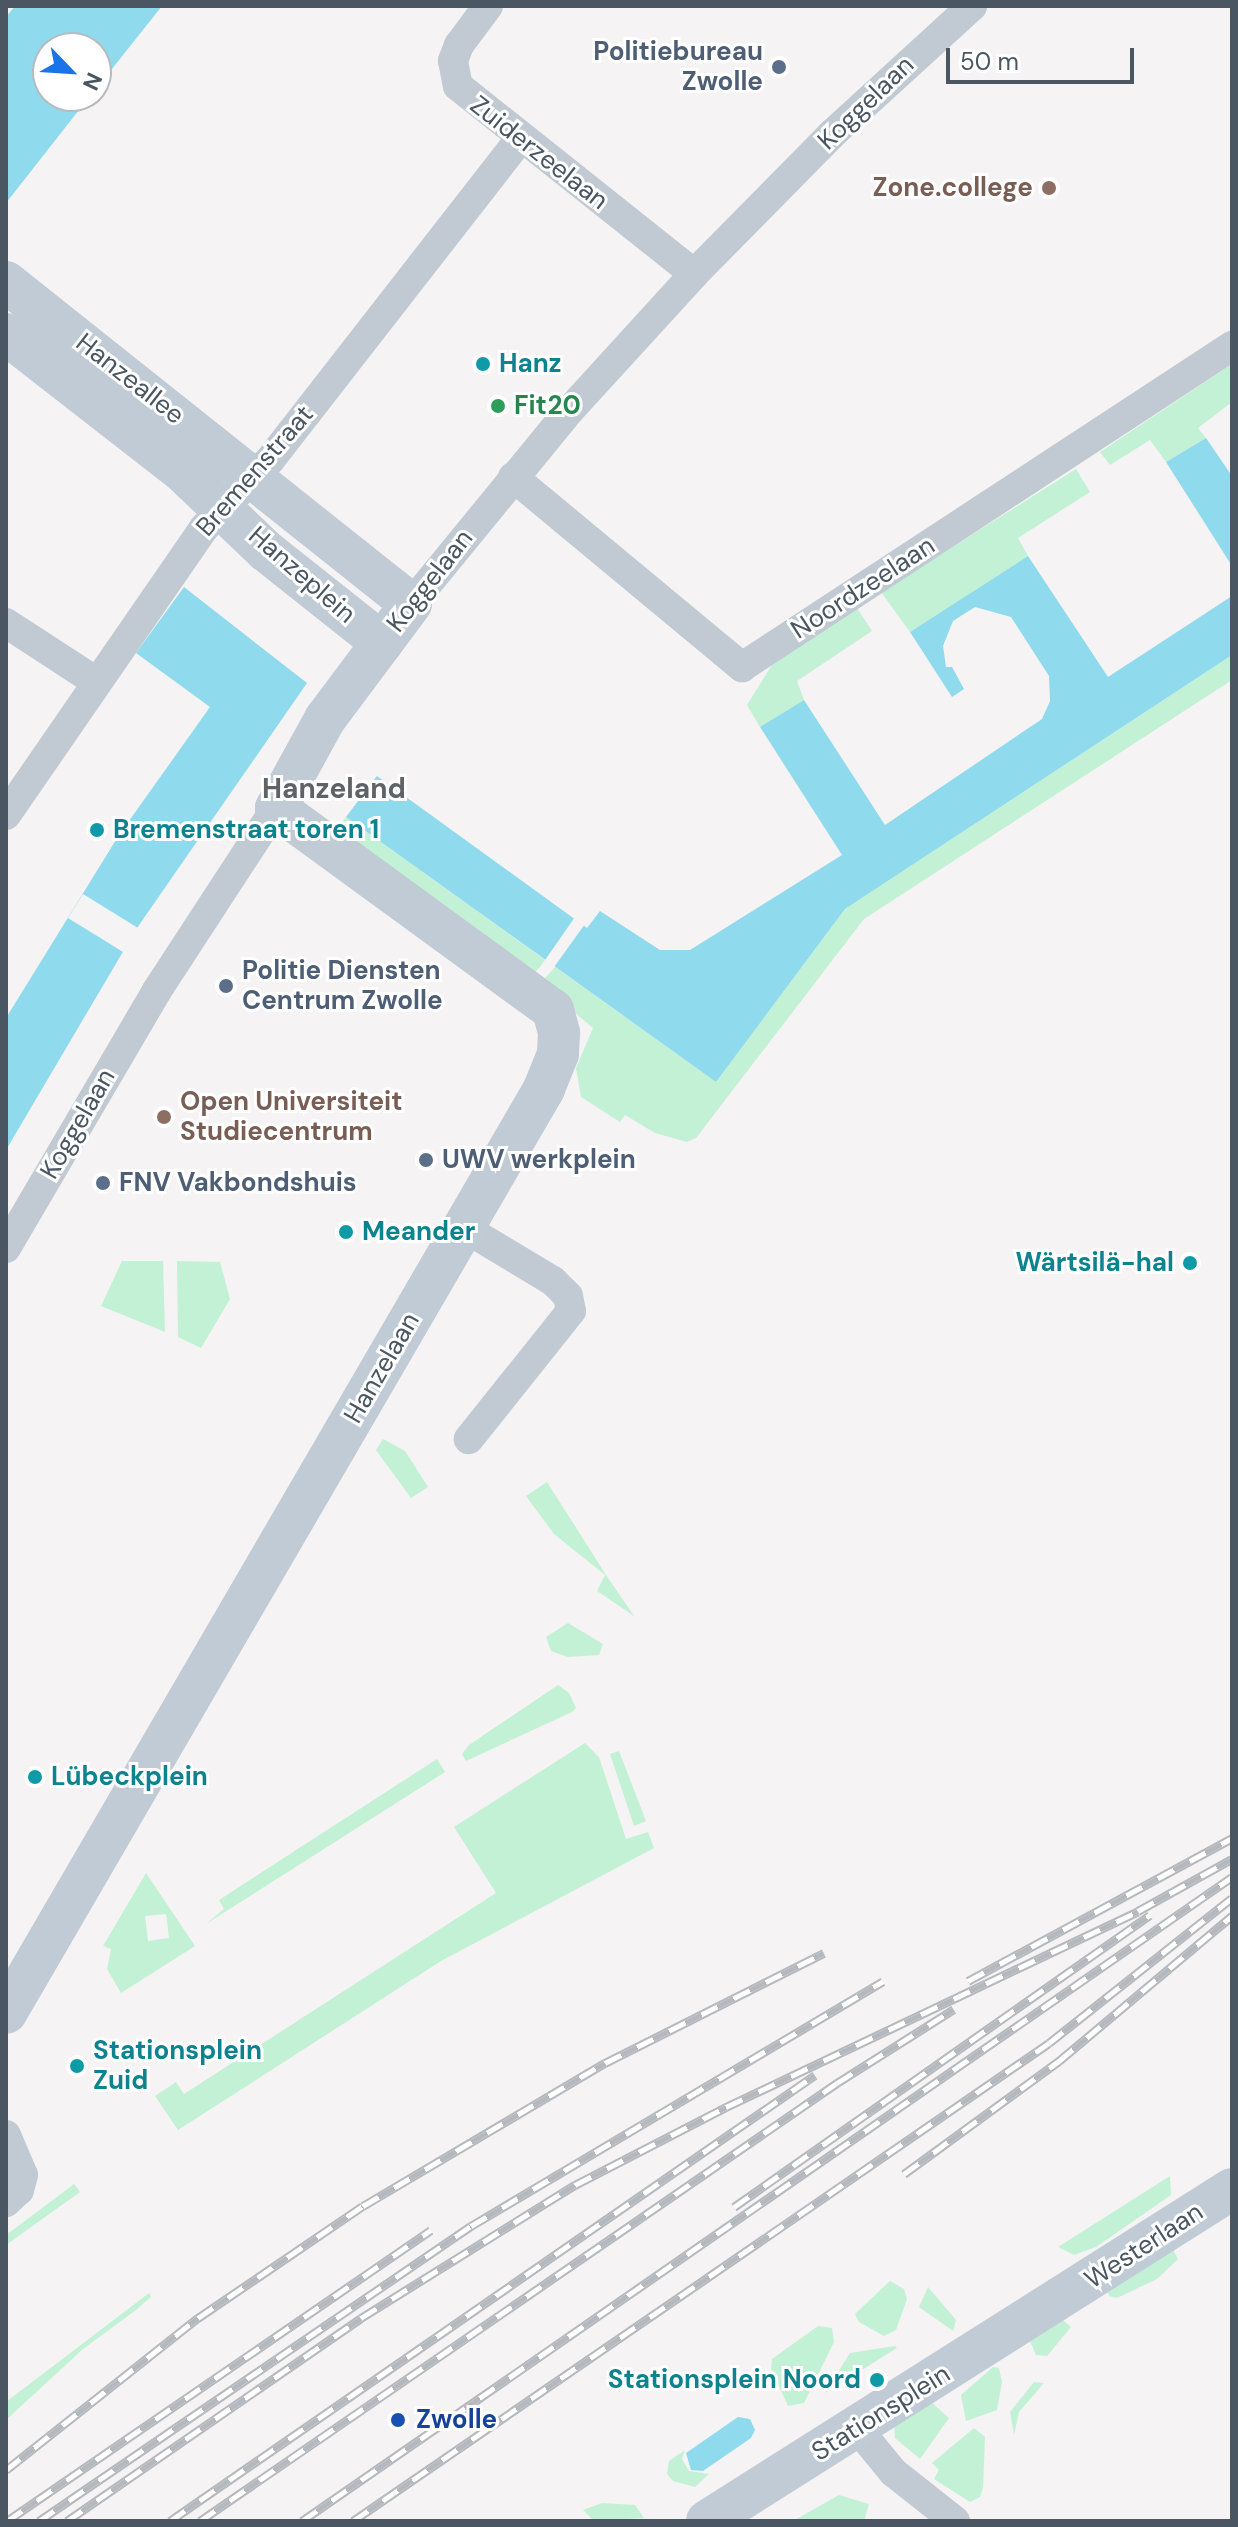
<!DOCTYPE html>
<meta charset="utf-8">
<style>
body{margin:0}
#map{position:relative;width:1238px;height:2527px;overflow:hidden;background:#f5f3f3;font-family:"DM Sans",sans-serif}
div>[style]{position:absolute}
.green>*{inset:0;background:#c3f1d5}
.water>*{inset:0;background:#90daee}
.pier>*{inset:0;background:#f5f3f3}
.street>*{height:30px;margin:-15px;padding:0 15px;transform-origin:15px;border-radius:15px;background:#c1cad2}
.secondary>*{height:42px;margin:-21px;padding:0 21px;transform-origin:21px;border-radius:21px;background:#c1cbd6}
.rail>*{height:9px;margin-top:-4.5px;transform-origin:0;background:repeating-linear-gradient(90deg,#fff 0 18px,#b5b8bd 0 36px);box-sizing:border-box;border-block:2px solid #b5b8bd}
.dots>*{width:22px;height:22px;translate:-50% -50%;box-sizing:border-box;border:4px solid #fff;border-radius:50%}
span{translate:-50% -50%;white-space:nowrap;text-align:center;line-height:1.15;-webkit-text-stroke:6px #fff;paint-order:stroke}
.service-label{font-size:26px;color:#4e5e75;font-weight:700}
.right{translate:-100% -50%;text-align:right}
.left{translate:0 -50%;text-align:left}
.street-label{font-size:26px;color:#4a5661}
.education-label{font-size:26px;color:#785e54;font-weight:700}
.culture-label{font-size:26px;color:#0d838f;font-weight:700}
.leisure-label{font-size:26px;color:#27864d;font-weight:700}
.transit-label{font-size:26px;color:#164399;font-weight:700}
.neighbourhood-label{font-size:28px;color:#5f6368;font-weight:700}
.frame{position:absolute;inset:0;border:8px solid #4a5661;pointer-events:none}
.north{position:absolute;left:32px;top:32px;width:80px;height:80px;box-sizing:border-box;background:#fff;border:2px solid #b7bbc0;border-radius:50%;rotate:115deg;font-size:22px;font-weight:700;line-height:32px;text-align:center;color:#4a5661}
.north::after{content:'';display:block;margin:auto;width:28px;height:36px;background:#1a73e8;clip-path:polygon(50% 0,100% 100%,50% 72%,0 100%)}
.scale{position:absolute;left:946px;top:48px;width:188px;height:36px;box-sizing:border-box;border:4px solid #4a5661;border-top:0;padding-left:10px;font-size:24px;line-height:28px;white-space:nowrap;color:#4a5661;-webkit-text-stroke:6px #fff;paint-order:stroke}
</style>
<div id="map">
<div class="green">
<div style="clip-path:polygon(1232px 364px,1232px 402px,1198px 428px,1206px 438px,1166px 462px,1150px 440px,1110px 465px,1100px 452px)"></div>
<div style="clip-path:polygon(1076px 469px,1090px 492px,1018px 538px,1028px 556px,910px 632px,881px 592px)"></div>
<div style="clip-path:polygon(857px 608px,872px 631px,797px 681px,804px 700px,760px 727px,747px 705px,775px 660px)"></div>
<div style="clip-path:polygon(1232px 655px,1232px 680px,864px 919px,696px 1138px,687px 1142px,655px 1133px,625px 1115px,620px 1122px,581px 1097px,576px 1068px,593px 1028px,540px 984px,555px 967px,716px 1082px,845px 909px)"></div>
<div style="clip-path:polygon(346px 817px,545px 960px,540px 967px,533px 974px,335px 830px)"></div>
<div style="clip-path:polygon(122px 1261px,163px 1261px,165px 1332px,101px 1306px)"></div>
<div style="clip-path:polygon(177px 1261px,220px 1262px,230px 1299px,201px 1348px,178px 1337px)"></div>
<div style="clip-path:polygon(383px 1439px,405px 1451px,428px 1487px,411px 1498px,376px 1450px)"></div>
<div style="clip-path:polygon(547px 1482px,606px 1575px,634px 1616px,597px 1591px,605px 1575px,554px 1534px,526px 1496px)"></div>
<div style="clip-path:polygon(568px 1623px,603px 1644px,599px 1655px,568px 1657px,551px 1651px,546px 1637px)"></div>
<div style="clip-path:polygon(558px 1685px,569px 1693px,576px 1708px,572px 1712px,466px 1761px,462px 1754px,469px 1745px)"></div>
<div style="clip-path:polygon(585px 1743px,599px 1757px,626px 1839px,648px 1832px,654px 1848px,441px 1961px,178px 2130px,155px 2096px,176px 2082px,184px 2094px,496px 1893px,454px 1827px)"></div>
<div style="clip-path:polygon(619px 1751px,646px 1821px,634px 1826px,610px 1754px)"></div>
<div style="clip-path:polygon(437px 1759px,445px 1772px,206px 1924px,224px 1909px,219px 1900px)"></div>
<div style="clip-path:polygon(evenodd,146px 1873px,195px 1946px,121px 1993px,107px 1969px,111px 1949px,103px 1946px,146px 1873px,166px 1914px,169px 1938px,148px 1941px,145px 1916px,166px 1914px)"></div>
<div style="clip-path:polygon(1170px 2176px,1171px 2195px,1096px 2247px,1074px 2255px,1058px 2247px)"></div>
<div style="clip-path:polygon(74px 2184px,80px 2192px,6px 2245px,6px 2235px)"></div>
<div style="clip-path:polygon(1172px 2248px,1178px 2259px,1157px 2279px,1117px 2298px,1109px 2296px,1107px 2290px)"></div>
<div style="clip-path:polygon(890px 2281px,904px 2289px,907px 2299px,896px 2330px,884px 2336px,859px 2322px,855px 2314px)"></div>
<div style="clip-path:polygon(928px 2287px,956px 2320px,953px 2331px,919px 2307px)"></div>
<div style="clip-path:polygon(149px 2293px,151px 2297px,136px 2310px,83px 2349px,6px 2420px,6px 2402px)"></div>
<div style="clip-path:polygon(1063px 2320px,1071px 2327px,1047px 2356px,1036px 2355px,1030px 2341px)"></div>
<div style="clip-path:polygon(818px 2326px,832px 2328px,834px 2342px,804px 2403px,788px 2406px,771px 2369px,772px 2359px)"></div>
<div style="clip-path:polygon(895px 2346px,897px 2348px,825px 2393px,850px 2353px)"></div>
<div style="clip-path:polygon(993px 2367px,999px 2368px,1002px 2382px,997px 2410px,966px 2421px,961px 2395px)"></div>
<div style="clip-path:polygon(1034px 2382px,1044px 2383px,1019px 2412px,1014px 2435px,1010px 2412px)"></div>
<div style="clip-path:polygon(930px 2401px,949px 2418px,920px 2459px,895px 2438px,894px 2424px)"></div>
<div style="clip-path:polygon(974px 2428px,985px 2437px,983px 2488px,980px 2497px,970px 2502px,934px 2479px,939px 2470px,932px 2463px)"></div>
<div style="clip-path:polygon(685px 2450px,682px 2459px,689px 2471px,709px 2474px,695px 2487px,673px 2481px,667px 2474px,669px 2461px)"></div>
<div style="clip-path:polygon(839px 2495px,869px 2504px,864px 2521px,793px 2521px)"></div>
<div style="clip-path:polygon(602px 2503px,635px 2505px,644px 2518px,594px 2521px,583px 2510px)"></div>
</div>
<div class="water">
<div style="clip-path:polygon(15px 6px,162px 6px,96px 89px,96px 48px,48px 48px,48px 96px,90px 96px,6px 203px,6px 17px)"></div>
<div style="clip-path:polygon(1206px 438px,1232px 476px,1232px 566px,1166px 462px)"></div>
<div style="clip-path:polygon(1028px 556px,1108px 677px,1232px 596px,1232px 655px,845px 909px,716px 1082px,346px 817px,377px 776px,587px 928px,600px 911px,660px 950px,690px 950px,842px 855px,760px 727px,804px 700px,885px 825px,1042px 719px,1050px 701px,1049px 676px,1011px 617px,975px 607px,953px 621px,943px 646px,946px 667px,952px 667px,964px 689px,952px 697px,910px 632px)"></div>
<div style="clip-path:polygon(184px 587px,307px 683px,137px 928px,6px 1150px,6px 1018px,119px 835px,210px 707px,136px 653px)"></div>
<div style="clip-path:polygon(738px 2417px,750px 2419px,755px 2430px,751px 2438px,703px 2471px,691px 2470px,686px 2453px)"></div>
</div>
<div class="pier">
<div style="clip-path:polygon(83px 894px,138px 928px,123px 952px,68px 918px)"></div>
<div style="clip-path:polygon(575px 917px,585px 924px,552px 970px,543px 963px)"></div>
</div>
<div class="street">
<div style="left:488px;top:6px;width:49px;rotate:126.6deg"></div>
<div style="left:459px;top:45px;width:17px;rotate:111deg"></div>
<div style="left:453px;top:61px;width:25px;rotate:79deg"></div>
<div style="left:458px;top:86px;width:302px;rotate:38.5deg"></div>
<div style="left:513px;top:477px;width:298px;rotate:39.7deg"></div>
<div style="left:742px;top:667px;width:586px;rotate:-33.23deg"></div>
<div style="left:411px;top:604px;width:251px;rotate:-50.7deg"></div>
<div style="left:570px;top:410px;width:184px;rotate:-47.6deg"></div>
<div style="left:694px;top:274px;width:197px;rotate:-45.4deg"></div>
<div style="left:832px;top:134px;width:190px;rotate:-42.4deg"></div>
<div style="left:6px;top:623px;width:106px;rotate:33.1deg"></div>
<div style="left:6px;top:815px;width:349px;rotate:-55.4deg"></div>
<div style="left:204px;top:528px;width:95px;rotate:-45.9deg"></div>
<div style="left:270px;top:460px;width:407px;rotate:-52.1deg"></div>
<div style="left:463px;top:1227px;width:105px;rotate:31deg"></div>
<div style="left:553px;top:1281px;width:21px;rotate:45deg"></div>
<div style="left:568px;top:1296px;width:15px;rotate:79deg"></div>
<div style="left:571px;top:1311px;width:164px;rotate:128.6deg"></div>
<div style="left:6px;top:1248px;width:297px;rotate:-59.6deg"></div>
<div style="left:156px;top:992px;width:220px;rotate:-56.9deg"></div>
<div style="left:6px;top:2135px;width:43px;rotate:67deg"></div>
<div style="left:23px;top:2175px;width:16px;rotate:105deg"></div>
<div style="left:19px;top:2190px;width:18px;rotate:137deg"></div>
<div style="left:857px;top:2428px;width:57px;rotate:50.7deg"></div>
<div style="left:893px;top:2472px;width:79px;rotate:38.3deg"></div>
</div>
<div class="secondary">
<div style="left:6px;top:282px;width:517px;rotate:38.49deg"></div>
<div style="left:411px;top:604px;width:144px;rotate:126.8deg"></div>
<div style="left:325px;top:719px;width:102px;rotate:118.8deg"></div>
<div style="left:276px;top:808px;width:343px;rotate:36.1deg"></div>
<div style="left:553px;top:1010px;width:24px;rotate:75deg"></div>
<div style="left:559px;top:1033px;width:21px;rotate:93deg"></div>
<div style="left:558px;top:1054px;width:38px;rotate:112deg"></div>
<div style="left:544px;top:1089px;width:1069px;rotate:120.21deg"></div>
<div style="left:6px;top:334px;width:222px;rotate:37.9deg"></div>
<div style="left:181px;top:470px;width:117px;rotate:43.6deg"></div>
<div style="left:266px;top:551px;width:148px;rotate:38.4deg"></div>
<div style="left:707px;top:2521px;width:621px;rotate:-32.31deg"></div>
</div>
<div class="rail">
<div style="left:968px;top:1981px;width:300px;rotate:-28.4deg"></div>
<div style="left:904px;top:2174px;width:192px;rotate:-36.1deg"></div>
<div style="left:1059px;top:2061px;width:226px;rotate:-40deg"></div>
<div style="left:734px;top:2207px;width:508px;rotate:-35.07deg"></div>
<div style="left:6px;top:2470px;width:245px;rotate:-38.4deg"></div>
<div style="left:198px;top:2318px;width:199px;rotate:-34.2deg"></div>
<div style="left:363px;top:2206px;width:281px;rotate:-30.6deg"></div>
<div style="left:605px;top:2063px;width:245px;rotate:-26.7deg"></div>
<div style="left:7px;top:2521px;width:514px;rotate:-34.46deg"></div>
<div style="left:39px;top:2521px;width:523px;rotate:-34.33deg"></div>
<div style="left:471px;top:2226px;width:479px;rotate:-30.7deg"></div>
<div style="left:67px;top:2521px;width:357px;rotate:-34.6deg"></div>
<div style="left:361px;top:2318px;width:252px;rotate:-31.9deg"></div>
<div style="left:575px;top:2185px;width:170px;rotate:-27.3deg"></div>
<div style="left:726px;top:2107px;width:456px;rotate:-25.4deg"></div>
<div style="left:1138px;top:1911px;width:107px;rotate:-29deg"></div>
<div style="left:170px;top:2521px;width:784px;rotate:-34.66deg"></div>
<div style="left:200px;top:2521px;width:773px;rotate:-34.51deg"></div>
<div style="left:837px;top:2083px;width:138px;rotate:-32.3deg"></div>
<div style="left:302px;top:2521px;width:1131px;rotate:-34.7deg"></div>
<div style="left:353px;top:2521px;width:844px;rotate:-34.48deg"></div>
<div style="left:1049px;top:2043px;width:233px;rotate:-38.4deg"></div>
</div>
<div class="dots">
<div style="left:779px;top:67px;background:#5c6f8a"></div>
<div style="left:1049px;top:188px;background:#8d6e63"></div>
<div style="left:483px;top:364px;background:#0f9aa8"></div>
<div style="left:498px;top:406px;background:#2e9e5b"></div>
<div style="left:97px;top:830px;background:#0f9aa8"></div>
<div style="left:226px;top:986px;background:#5c6f8a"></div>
<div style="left:164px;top:1117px;background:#8d6e63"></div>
<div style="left:426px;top:1160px;background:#5c6f8a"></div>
<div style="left:103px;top:1183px;background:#5c6f8a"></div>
<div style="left:346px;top:1232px;background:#0f9aa8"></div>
<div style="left:1190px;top:1263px;background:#0f9aa8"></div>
<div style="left:35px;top:1777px;background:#0f9aa8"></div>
<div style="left:77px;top:2066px;background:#0f9aa8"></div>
<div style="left:877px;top:2380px;background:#0f9aa8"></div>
<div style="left:398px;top:2420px;background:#1a4fb4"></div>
</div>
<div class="service-label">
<span class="right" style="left:763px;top:67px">Politiebureau<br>Zwolle</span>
<span class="left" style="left:242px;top:986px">Politie Diensten<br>Centrum Zwolle</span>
<span class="left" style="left:442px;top:1160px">UWV werkplein</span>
<span class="left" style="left:119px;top:1183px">FNV Vakbondshuis</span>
</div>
<div class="street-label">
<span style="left:866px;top:103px;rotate:-44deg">Koggelaan</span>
<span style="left:539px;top:153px;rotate:38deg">Zuiderzeelaan</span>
<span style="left:130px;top:379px;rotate:38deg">Hanzeallee</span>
<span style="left:255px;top:471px;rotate:-49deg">Bremenstraat</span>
<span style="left:302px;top:575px;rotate:41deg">Hanzeplein</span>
<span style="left:430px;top:581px;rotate:-52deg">Koggelaan</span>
<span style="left:863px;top:588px;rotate:-33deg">Noordzeelaan</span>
<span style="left:78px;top:1124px;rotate:-60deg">Koggelaan</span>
<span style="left:382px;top:1368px;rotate:-60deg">Hanzelaan</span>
<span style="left:1144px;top:2246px;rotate:-33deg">Westerlaan</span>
<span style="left:881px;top:2413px;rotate:-32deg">Stationsplein</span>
</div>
<div class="education-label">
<span class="right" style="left:1033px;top:188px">Zone.college</span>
<span class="left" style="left:180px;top:1117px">Open Universiteit<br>Studiecentrum</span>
</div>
<div class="culture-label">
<span class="left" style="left:499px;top:364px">Hanz</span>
<span class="left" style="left:113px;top:830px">Bremenstraat toren 1</span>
<span class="left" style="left:362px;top:1232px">Meander</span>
<span class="right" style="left:1174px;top:1263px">Wärtsilä-hal</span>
<span class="left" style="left:51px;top:1777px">Lübeckplein</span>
<span class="left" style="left:93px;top:2066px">Stationsplein<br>Zuid</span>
<span class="right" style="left:861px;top:2380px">Stationsplein Noord</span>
</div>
<div class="leisure-label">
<span class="left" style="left:514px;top:406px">Fit20</span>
</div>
<div class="transit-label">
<span class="left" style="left:416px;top:2420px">Zwolle</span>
</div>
<div class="neighbourhood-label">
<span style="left:334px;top:789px">Hanzeland</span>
</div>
<div class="frame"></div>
<div class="north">N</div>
<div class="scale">50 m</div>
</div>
